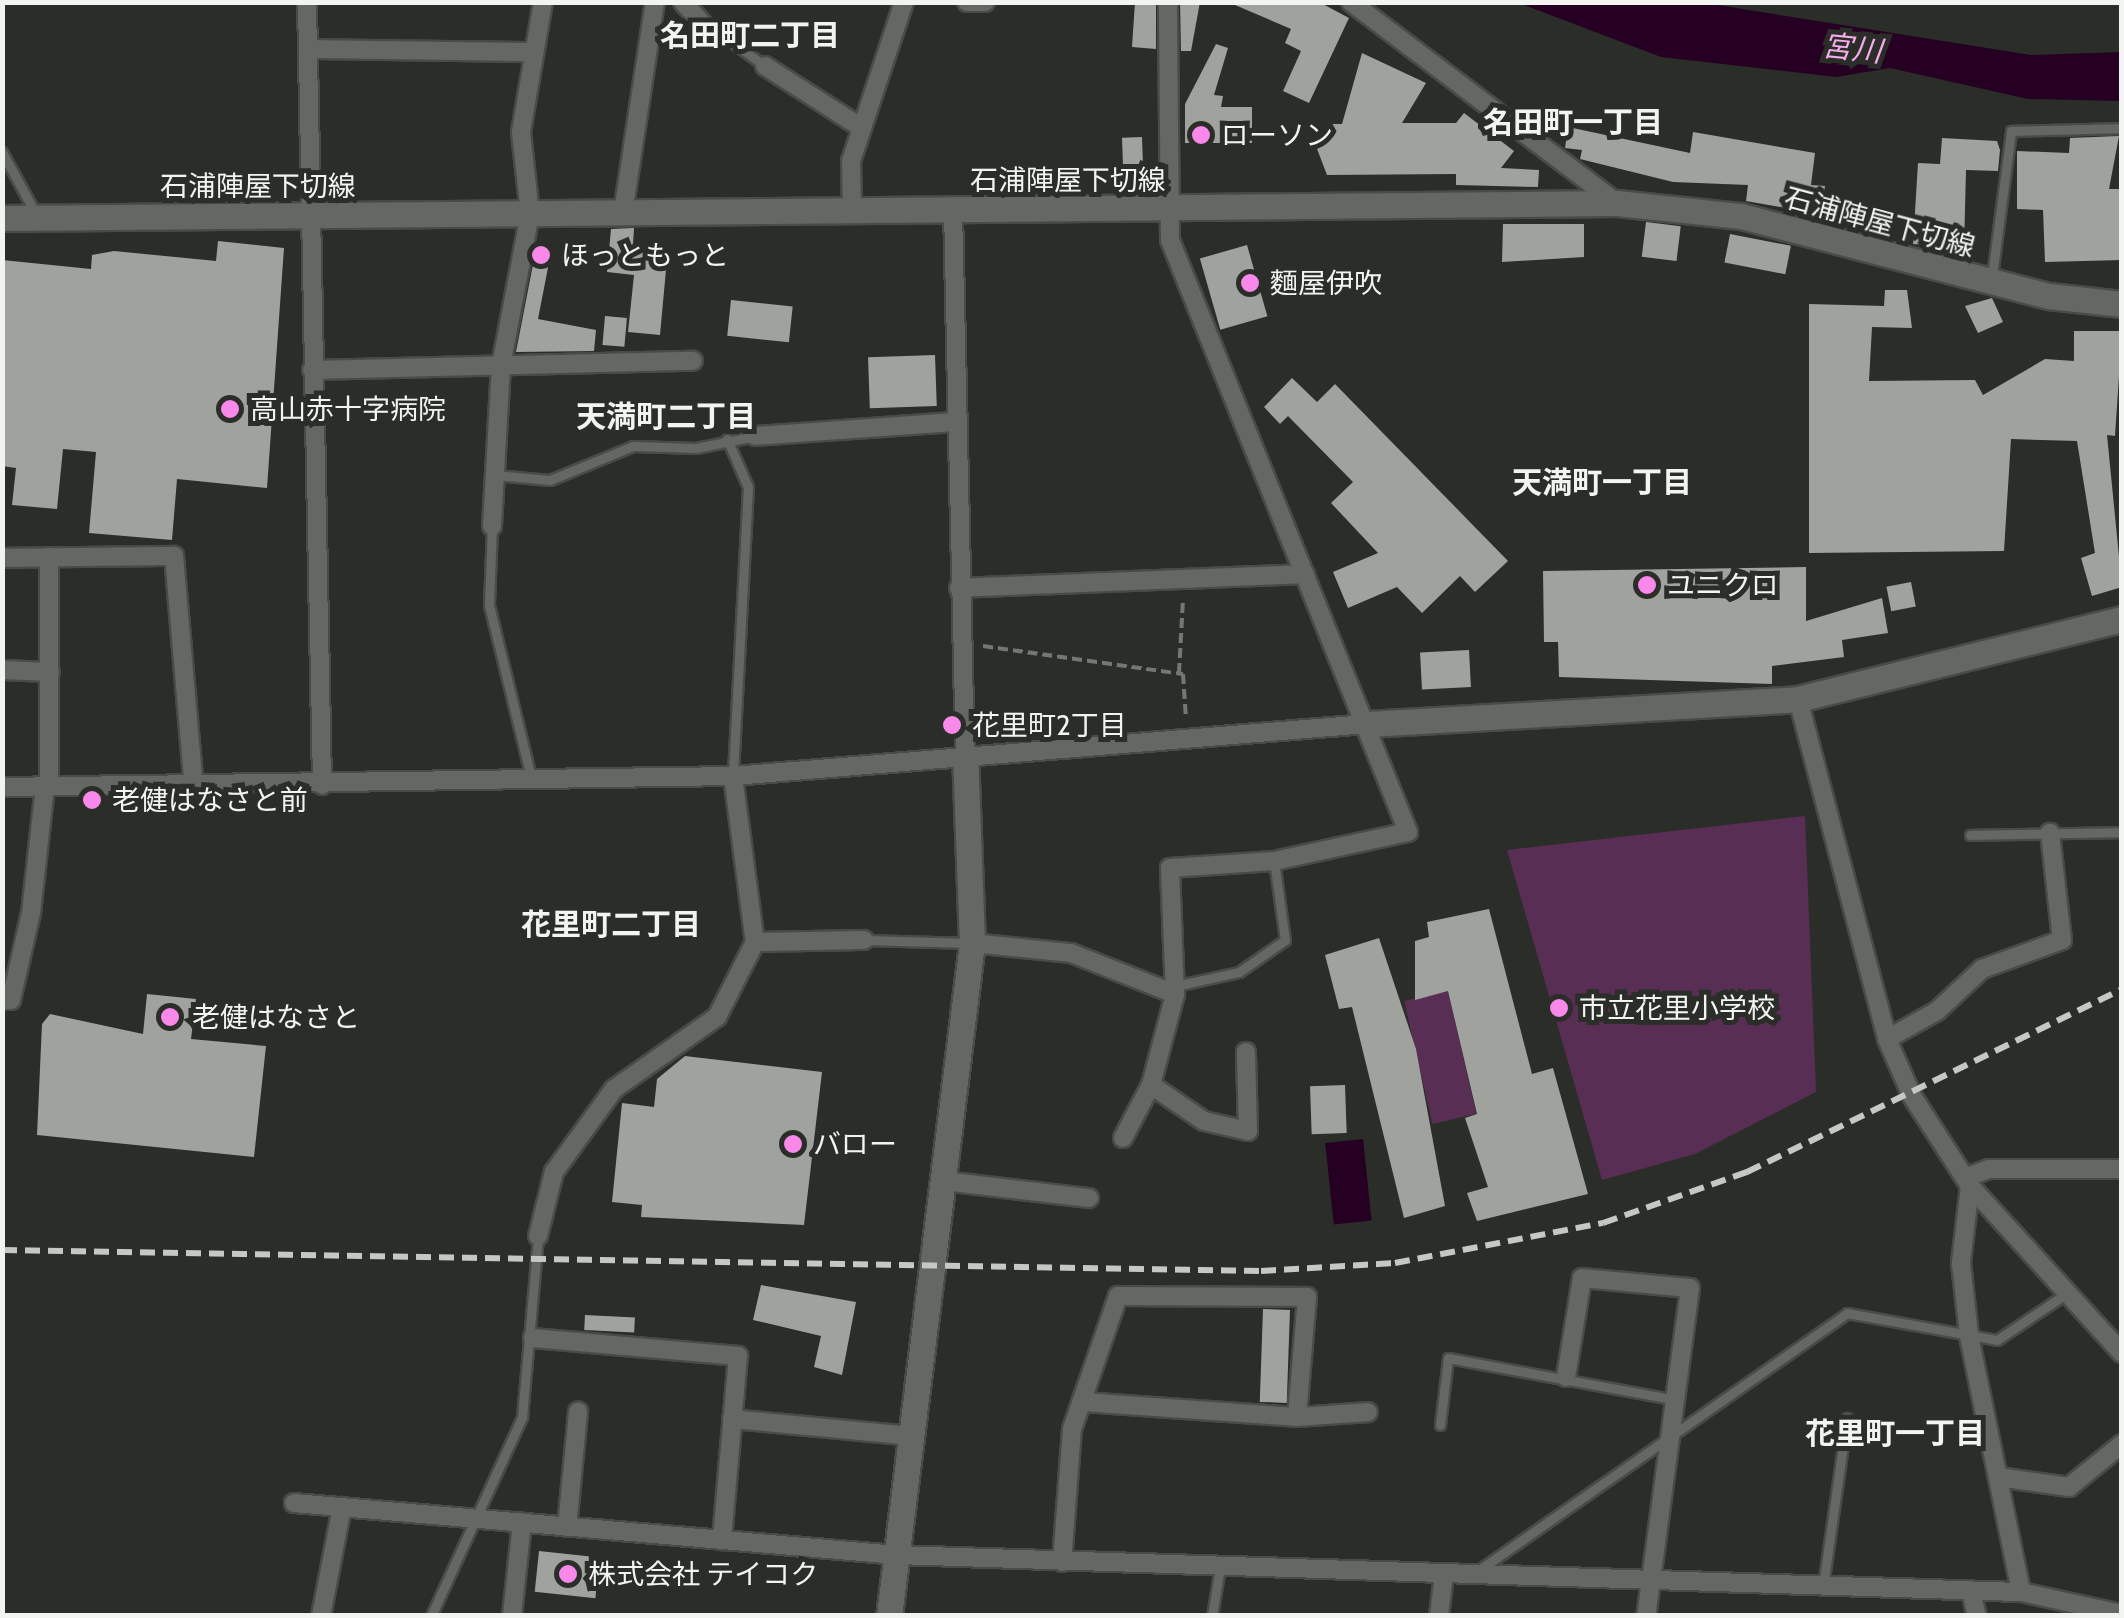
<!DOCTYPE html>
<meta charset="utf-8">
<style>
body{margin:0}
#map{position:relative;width:2124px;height:1618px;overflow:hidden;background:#2a2d28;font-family:Cabin,"Noto Sans JP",sans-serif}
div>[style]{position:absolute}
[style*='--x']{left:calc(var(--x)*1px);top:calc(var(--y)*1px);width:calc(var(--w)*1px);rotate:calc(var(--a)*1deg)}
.green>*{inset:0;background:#592e54;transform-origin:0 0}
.water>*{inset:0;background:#260023;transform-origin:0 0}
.building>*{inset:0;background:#a0a39d;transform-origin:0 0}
.path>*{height:4px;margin-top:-2px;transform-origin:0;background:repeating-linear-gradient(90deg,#757773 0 10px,transparent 0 15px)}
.roads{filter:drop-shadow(2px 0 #494b46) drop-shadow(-2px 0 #494b46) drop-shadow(0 2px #494b46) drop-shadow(0 -2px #494b46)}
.lane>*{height:9px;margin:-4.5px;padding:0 4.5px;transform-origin:4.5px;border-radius:4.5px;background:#656862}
.street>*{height:18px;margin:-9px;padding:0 9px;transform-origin:9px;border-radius:9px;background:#656862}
.secondary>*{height:25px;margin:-12.5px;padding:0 12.5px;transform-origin:12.5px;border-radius:12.5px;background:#656862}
.rail>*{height:6px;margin-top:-3px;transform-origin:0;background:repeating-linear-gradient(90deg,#c6c8c5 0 15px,transparent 0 23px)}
.dots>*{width:28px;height:28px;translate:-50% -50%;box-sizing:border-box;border:5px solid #2a2d28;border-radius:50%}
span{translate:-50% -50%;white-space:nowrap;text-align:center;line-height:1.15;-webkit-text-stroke:10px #2a2d28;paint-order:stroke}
.poi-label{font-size:28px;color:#f2f4f1}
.left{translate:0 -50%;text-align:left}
.street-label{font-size:28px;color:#f2f4f1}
.neighbourhood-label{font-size:30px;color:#f2f4f1;font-weight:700}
.water-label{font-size:30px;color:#f4acea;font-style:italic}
.frame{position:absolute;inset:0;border:5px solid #f2f4f1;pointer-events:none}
</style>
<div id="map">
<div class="green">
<i style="clip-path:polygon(1805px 816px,1816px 1092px,1695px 1154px,1602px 1180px,1507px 850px)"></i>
<i style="left:1448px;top:991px;width:126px;height:45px;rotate:77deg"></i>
</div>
<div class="water">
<i style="clip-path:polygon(1519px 3px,1705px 3px,2031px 55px,2121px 52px,2121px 101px,2028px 99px,1890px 68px,1836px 77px,1661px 57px)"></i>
<i style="left:1363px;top:1139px;width:82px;height:38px;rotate:84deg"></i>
</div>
<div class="building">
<i style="clip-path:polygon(1135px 2px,1156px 2px,1156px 49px,1132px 47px)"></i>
<i style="clip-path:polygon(1180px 2px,1200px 2px,1191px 51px,1181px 51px)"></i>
<i style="clip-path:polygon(1228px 2px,1319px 2px,1349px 18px,1309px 103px,1283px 91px,1301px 51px,1285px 43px,1291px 29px)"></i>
<i style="clip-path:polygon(1216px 44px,1228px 48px,1214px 95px,1223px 96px,1221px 107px,1252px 107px,1252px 143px,1185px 143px,1185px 104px)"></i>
<i style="clip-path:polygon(1362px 53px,1426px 83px,1402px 123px,1456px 123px,1464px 113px,1514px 151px,1501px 168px,1539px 170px,1538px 187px,1456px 185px,1456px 174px,1327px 175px,1314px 141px,1326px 141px,1326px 124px,1342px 124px)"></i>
<i style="clip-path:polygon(1568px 127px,1690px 153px,1693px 132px,1815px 153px,1811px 185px,1825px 186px,1821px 214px,1746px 201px,1748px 185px,1673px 182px,1580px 159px,1582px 150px,1565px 148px)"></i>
<i style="clip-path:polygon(2119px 136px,2109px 189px,2122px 189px,2122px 260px,2045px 262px,2043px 210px,2017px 209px,2017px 151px,2069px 153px,2070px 138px)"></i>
<i style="left:1142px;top:137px;width:33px;height:20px;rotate:88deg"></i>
<i style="clip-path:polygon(1942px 138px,1997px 141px,2000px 150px,1998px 171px,1966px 170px,1964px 248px,1913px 244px,1918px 163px,1940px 164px)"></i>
<i style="left:1646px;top:222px;width:35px;height:35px;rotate:7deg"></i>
<i style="clip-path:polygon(1503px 224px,1584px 224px,1584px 257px,1502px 262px)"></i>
<i style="clip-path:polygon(634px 228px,633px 244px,668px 248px,660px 335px,628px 332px,634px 275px,607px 272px,611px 229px)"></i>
<i style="left:1730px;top:234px;width:62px;height:29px;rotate:11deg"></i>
<i style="clip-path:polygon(218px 241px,284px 248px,267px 488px,177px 479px,172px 540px,89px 533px,96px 452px,63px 449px,57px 509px,12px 505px,16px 468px,2px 466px,2px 260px,91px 269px,92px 255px,114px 251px,216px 261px)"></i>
<i style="clip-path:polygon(537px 244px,552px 247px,538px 319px,596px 330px,594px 351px,516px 352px)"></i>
<i style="left:1247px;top:245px;width:74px;height:49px;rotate:74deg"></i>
<i style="clip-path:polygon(1885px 290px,1907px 290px,1912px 328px,1872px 327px,1869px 381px,1975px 380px,1983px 395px,2045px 359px,2074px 361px,2074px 331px,2122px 331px,2115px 436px,2107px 435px,2122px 587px,2092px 596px,2081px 558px,2095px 553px,2077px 441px,2011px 439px,2004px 551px,1809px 553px,1809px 304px,1884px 306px)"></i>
<i style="clip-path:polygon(1992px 298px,2003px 322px,1978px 333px,1965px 306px)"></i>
<i style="left:731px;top:300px;width:62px;height:36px;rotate:6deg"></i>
<i style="left:605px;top:316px;width:22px;height:29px;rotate:5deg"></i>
<i style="left:935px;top:355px;width:51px;height:67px;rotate:88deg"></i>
<i style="clip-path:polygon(1292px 378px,1317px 402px,1335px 384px,1508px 561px,1475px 592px,1460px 576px,1422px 613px,1397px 587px,1348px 608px,1333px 572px,1378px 553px,1331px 503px,1353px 482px,1288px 416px,1280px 424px,1264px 407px)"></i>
<i style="clip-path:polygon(1806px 567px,1806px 621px,1882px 598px,1888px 633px,1842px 640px,1844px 657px,1772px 666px,1772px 684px,1559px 677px,1558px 642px,1544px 642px,1543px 571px)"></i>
<i style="left:1911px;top:582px;width:25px;height:25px;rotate:79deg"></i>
<i style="left:1469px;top:650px;width:37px;height:49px;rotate:87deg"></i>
<i style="clip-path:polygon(1489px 909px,1532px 1074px,1553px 1068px,1588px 1194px,1477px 1221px,1467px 1193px,1488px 1187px,1465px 1118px,1477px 1114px,1448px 991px,1415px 1000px,1415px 941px,1429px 937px,1427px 922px)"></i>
<i style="clip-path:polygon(1379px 938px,1416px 1049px,1445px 1206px,1404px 1218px,1352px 1007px,1339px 1009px,1325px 955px)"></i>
<i style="clip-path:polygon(147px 994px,196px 999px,191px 1039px,266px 1046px,254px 1157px,37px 1135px,42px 1024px,50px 1014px,143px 1034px)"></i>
<i style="clip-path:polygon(685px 1056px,822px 1072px,804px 1225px,641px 1217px,642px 1205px,612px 1202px,622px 1103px,654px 1107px,657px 1079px)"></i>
<i style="left:1345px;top:1085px;width:48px;height:35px;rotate:88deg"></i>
<i style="clip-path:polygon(761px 1285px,856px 1302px,842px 1375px,814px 1367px,821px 1336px,753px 1320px)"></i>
<i style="left:1263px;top:1309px;width:27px;height:93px;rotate:2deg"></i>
<i style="left:585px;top:1315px;width:50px;height:15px;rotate:3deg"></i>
<i style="left:539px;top:1551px;width:61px;height:41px;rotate:6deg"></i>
</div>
<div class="path">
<i style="--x:983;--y:646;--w:202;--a:8"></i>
<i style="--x:1183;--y:674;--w:45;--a:86.2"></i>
<i style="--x:1179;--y:673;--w:75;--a:-86.9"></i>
</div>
<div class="roads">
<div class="lane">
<i style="--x:706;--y:23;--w:73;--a:36.1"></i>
<i style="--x:2;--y:152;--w:71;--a:61.3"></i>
<i style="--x:1992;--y:276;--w:146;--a:-82.5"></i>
<i style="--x:2011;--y:131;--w:111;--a:-1.5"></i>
<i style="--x:727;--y:439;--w:52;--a:66.4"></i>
<i style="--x:748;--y:487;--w:289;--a:93"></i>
<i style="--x:495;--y:475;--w:55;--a:5.2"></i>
<i style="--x:550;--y:480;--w:90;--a:-22.3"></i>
<i style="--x:633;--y:446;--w:63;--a:1.8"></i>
<i style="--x:696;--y:448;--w:60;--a:-11.5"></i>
<i style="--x:492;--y:526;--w:79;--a:92.2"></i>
<i style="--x:489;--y:605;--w:181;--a:76.3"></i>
<i style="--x:1970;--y:835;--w:152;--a:-1.1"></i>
<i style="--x:865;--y:940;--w:105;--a:1.6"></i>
<i style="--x:1175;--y:986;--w:66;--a:-12.3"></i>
<i style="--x:1239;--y:972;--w:56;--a:-34.8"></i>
<i style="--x:1285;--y:940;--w:80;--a:-97.9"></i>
<i style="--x:1440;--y:1425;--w:67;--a:-83.2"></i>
<i style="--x:1448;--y:1358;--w:228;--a:10.4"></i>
<i style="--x:1479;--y:1570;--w:449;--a:-34.9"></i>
<i style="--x:1847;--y:1313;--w:152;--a:10.2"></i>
<i style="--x:1997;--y:1340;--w:84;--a:-33.9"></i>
<i style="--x:1823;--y:1586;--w:170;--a:-81.9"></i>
<i style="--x:431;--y:1616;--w:219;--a:-65.4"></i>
<i style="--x:522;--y:1417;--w:182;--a:-84.9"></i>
<i style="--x:1212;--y:1616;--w:50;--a:-80.7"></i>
</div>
<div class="street">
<i style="--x:307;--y:2;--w:783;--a:88.9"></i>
<i style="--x:683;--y:2;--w:31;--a:48"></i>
<i style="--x:967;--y:2;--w:18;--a:0"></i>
<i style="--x:1351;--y:2;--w:333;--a:37.1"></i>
<i style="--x:308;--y:49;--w:225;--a:0.8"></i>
<i style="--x:765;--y:66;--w:115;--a:32.6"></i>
<i style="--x:953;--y:209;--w:547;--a:88.74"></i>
<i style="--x:852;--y:211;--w:50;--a:-91.1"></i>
<i style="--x:851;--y:161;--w:168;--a:-71.6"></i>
<i style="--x:623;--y:213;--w:213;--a:-81.4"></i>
<i style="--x:312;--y:370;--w:381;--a:-1.4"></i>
<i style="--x:755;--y:436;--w:202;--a:-4"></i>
<i style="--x:492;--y:526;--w:160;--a:-86.8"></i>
<i style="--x:501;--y:366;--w:155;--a:-79.2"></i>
<i style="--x:530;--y:214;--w:82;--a:-96.3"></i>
<i style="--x:521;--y:132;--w:132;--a:-80.4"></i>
<i style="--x:2;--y:558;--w:172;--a:-0.7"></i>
<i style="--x:174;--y:556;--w:232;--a:85.1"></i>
<i style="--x:959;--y:588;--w:346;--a:-2.3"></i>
<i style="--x:2;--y:670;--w:48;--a:2.4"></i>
<i style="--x:1798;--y:699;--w:351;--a:75.3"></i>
<i style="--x:1887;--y:1039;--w:62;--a:66.3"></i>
<i style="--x:1912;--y:1096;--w:107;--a:57.2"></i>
<i style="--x:1970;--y:1186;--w:226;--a:47.7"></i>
<i style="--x:733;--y:776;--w:167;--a:82.5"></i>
<i style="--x:2;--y:787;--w:731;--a:-0.86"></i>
<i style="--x:733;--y:776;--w:636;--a:-4.69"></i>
<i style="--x:49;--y:787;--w:230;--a:-90"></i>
<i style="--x:972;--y:943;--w:100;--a:5.8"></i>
<i style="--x:1071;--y:953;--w:112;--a:21.5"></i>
<i style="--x:1175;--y:994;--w:126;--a:-92.3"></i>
<i style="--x:1170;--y:868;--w:104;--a:-3.9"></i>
<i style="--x:1274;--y:861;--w:137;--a:-12.2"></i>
<i style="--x:1408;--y:832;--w:638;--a:-111.9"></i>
<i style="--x:1170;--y:240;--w:238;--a:-90.5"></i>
<i style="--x:2;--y:1000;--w:9;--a:0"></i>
<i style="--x:11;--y:1000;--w:89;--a:-77.1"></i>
<i style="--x:31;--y:913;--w:127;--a:-83.7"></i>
<i style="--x:1887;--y:1039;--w:57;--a:-29.2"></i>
<i style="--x:1937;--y:1011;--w:62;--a:-43"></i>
<i style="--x:1982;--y:969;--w:85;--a:-19.9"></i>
<i style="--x:2062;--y:940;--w:108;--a:-96.4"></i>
<i style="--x:1151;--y:1085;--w:64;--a:34.2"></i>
<i style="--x:1204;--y:1121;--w:45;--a:12.8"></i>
<i style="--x:1248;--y:1131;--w:79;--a:-91.5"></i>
<i style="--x:1123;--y:1138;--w:60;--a:-62.2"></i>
<i style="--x:1151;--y:1085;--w:94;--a:-75.2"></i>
<i style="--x:1965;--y:1178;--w:25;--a:-21"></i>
<i style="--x:1988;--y:1169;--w:134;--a:0"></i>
<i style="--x:944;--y:1181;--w:146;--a:6.7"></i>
<i style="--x:1970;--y:1186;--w:78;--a:96.7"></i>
<i style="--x:1961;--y:1263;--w:73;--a:83.7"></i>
<i style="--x:1969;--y:1336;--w:261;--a:78.5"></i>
<i style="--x:538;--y:1236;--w:66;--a:-76"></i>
<i style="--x:554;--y:1172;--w:102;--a:-54.1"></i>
<i style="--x:614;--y:1089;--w:126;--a:-35"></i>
<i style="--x:717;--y:1017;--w:84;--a:-63.1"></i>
<i style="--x:755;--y:942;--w:109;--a:-1.1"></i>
<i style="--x:533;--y:1338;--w:206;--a:5"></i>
<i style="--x:738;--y:1356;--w:185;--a:95"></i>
<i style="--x:1566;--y:1377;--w:100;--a:-80.8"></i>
<i style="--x:1582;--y:1278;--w:108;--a:5.3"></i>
<i style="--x:1690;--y:1288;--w:331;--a:97.6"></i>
<i style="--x:1297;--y:1417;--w:71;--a:-4"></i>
<i style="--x:732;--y:1419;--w:181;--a:5.4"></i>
<i style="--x:1998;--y:1477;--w:72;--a:8"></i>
<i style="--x:2069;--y:1487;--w:68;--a:-39.1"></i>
<i style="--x:294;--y:1503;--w:605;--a:4.93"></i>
<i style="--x:897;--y:1555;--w:1125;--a:1.89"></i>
<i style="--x:2021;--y:1592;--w:103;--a:12.3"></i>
<i style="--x:567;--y:1527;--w:116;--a:-84.5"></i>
<i style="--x:1062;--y:1562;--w:133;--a:-85.7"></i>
<i style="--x:1072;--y:1429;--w:141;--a:-70.9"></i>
<i style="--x:1118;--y:1296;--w:189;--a:0.3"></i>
<i style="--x:1307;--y:1297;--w:120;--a:94.8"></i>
<i style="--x:1297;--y:1417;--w:216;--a:-176"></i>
<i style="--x:1971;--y:1591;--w:26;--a:77"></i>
<i style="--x:321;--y:1616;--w:111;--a:-79.1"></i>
<i style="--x:512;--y:1616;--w:94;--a:-83.9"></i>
<i style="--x:1439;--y:1616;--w:42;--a:-83.2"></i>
</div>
<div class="secondary">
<i style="--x:2;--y:218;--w:1615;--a:-0.53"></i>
<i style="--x:1617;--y:203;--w:125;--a:6"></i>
<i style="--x:1741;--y:216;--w:318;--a:14.6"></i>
<i style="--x:2049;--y:296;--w:73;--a:6.3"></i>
<i style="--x:1367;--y:724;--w:432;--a:-3.3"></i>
<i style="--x:1798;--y:699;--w:334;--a:-13.9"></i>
<i style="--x:889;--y:1616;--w:678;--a:-82.97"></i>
<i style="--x:972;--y:943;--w:187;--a:-92.1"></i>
</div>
</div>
<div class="rail">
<i style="--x:2;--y:1250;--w:1259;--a:0.96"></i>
<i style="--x:1261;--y:1271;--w:134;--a:-3.4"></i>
<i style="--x:1395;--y:1263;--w:212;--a:-10.9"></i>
<i style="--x:1603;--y:1223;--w:153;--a:-19.5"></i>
<i style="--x:1747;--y:1172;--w:417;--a:-26"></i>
</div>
<div class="dots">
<i style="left:1201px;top:135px;background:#f888ea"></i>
<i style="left:541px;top:255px;background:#f888ea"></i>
<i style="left:1250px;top:283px;background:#f888ea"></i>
<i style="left:230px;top:409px;background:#f888ea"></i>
<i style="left:1647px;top:585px;background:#f888ea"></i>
<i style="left:952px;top:725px;background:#f888ea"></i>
<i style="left:92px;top:800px;background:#f888ea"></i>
<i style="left:1559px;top:1008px;background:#f888ea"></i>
<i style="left:170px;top:1017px;background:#f888ea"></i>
<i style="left:793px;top:1144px;background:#f888ea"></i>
<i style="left:568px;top:1574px;background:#f888ea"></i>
</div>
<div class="poi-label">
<span class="left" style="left:1221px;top:135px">ローソン</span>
<span class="left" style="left:561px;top:255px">ほっともっと</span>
<span class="left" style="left:1270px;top:283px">麵屋伊吹</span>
<span class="left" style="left:250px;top:409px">高山赤十字病院</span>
<span class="left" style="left:1667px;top:585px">ユニクロ</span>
<span class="left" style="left:972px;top:725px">花里町2丁目</span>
<span class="left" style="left:112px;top:800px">老健はなさと前</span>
<span class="left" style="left:1579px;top:1008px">市立花里小学校</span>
<span class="left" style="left:192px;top:1017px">老健はなさと</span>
<span class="left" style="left:813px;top:1144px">バロー</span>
<span class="left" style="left:588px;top:1574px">株式会社 テイコク</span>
</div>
<div class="street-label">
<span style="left:1068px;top:180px">石浦陣屋下切線</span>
<span style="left:258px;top:186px">石浦陣屋下切線</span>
<span style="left:1880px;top:222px;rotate:15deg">石浦陣屋下切線</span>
</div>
<div class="neighbourhood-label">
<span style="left:750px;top:36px">名田町二丁目</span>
<span style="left:1573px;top:123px">名田町一丁目</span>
<span style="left:666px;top:417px">天満町二丁目</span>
<span style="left:1602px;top:483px">天満町一丁目</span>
<span style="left:611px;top:925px">花里町二丁目</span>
<span style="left:1895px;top:1434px">花里町一丁目</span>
</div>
<div class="water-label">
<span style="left:1852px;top:49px;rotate:6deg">宮川</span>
</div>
<div class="frame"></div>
</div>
